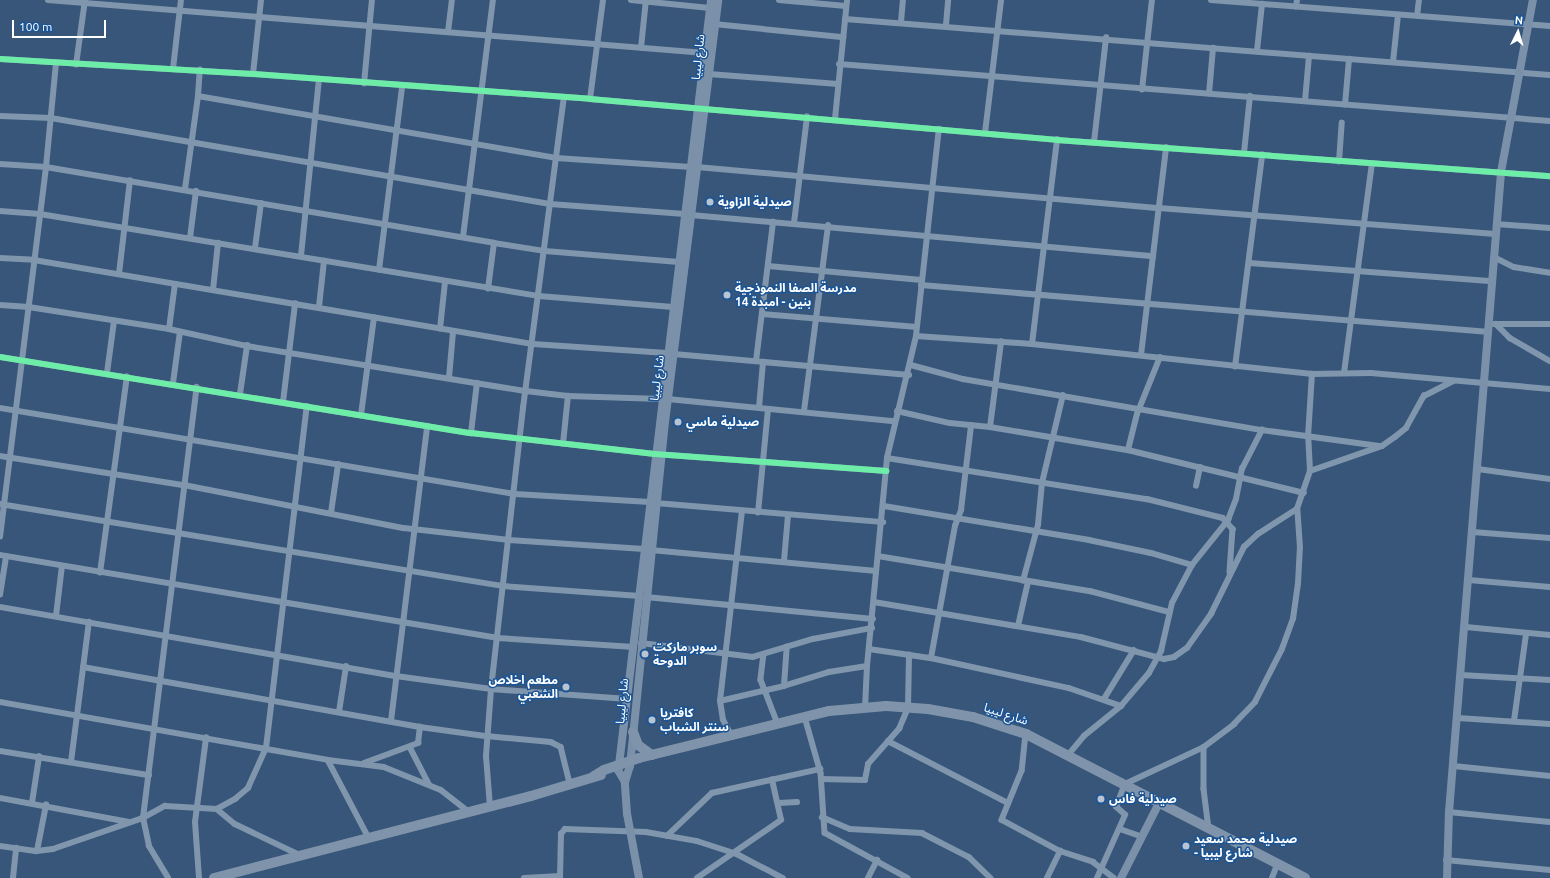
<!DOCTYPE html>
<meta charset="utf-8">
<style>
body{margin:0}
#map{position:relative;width:1550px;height:878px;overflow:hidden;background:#37567a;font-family:Ubuntu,"Noto Sans Arabic",sans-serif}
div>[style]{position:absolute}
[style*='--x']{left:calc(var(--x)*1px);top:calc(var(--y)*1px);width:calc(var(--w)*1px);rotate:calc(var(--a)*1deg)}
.street>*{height:5.5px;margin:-2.75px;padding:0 2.75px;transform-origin:2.75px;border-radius:2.75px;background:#8096ad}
.secondary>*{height:8px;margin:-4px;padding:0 4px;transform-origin:4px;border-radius:4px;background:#7b91a9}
.highway>*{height:10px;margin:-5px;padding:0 5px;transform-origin:5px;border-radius:5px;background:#7f94ab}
.cycleway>*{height:6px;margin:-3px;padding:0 3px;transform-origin:3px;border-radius:3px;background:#6deda7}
.dots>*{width:11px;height:11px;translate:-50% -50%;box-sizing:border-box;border:2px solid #1b5596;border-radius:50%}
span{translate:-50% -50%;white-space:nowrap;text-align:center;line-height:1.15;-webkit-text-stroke:3px #1b5596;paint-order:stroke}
.street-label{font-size:12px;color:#fff}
.poi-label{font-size:12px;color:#fff;font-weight:700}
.left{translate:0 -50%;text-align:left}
.right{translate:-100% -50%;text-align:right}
.north{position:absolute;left:1498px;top:12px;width:40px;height:40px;-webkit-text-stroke:3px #1b5596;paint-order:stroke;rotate:5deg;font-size:11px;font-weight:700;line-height:16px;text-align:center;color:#fff}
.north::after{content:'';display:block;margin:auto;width:14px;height:18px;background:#fff;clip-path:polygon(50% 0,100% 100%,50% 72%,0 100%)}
.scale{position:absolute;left:12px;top:20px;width:94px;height:18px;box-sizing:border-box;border:2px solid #fff;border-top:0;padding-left:5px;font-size:12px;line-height:14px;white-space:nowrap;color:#fff;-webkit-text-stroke:3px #1b5596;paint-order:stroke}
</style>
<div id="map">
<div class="street">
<i style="--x:48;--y:0;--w:659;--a:4.61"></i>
<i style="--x:631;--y:0;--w:79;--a:5.8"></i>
<i style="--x:779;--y:0;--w:67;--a:5.1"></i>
<i style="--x:1211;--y:0;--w:340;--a:4.4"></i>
<i style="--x:1296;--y:7;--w:7;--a:-82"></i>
<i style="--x:1417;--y:16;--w:16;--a:-83"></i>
<i style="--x:845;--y:19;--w:707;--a:4.54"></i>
<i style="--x:901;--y:22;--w:22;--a:-85"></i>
<i style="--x:714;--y:24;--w:130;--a:5.8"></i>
<i style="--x:946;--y:25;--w:25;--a:-85"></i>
<i style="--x:448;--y:32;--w:32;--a:-83"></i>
<i style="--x:641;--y:48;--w:48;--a:-84.1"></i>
<i style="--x:1257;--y:51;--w:47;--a:-83.9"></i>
<i style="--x:0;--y:59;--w:253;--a:3.4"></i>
<i style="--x:253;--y:74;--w:338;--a:4.2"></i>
<i style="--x:590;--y:99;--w:469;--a:5"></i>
<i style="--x:1057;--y:140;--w:494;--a:4.2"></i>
<i style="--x:1393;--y:62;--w:47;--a:-83.9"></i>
<i style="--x:839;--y:64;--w:713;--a:4.58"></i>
<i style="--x:76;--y:65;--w:66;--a:-82.1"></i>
<i style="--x:173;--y:69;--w:69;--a:-83.4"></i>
<i style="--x:253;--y:74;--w:74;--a:-83.8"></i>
<i style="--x:709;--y:74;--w:129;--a:4.4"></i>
<i style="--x:364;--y:84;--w:84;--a:-84.6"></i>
<i style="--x:1142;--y:90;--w:91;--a:-83.7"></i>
<i style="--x:1209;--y:94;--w:46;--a:-85"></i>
<i style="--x:198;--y:96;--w:26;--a:-86"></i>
<i style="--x:590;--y:99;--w:100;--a:-82.5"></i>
<i style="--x:1305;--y:101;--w:45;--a:-84.9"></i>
<i style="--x:1345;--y:105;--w:46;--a:-85"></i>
<i style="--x:0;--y:116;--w:51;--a:2.2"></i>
<i style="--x:51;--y:118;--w:506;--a:9.78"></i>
<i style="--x:550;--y:204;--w:135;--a:4.2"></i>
<i style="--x:835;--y:119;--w:120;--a:-84.2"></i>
<i style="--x:985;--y:133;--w:134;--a:-83.1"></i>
<i style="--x:1094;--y:142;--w:105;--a:-83.4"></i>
<i style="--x:1244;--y:153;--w:57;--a:-84"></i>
<i style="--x:1339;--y:162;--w:39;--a:-86"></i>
<i style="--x:0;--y:164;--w:46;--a:3.7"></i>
<i style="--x:46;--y:167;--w:454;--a:9.6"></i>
<i style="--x:494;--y:243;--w:52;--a:8.9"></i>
<i style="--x:545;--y:251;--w:134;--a:4.7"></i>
<i style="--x:697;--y:167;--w:464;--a:5.1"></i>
<i style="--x:1159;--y:208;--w:337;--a:4.4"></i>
<i style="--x:185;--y:189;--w:94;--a:-82"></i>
<i style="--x:198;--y:96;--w:363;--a:9.8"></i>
<i style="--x:556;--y:158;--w:135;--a:3.8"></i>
<i style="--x:0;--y:211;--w:40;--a:4.3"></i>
<i style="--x:40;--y:214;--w:506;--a:9.33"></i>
<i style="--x:539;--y:296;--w:134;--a:4.7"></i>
<i style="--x:691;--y:215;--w:464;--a:5.1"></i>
<i style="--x:794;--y:223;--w:107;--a:-83"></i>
<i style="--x:1496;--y:224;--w:54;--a:4.2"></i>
<i style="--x:463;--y:237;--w:239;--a:-82.8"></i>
<i style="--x:190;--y:238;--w:47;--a:-82.7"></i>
<i style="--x:255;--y:248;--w:45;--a:-82.4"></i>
<i style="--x:301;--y:256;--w:177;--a:-84.2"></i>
<i style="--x:1494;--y:257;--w:22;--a:27"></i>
<i style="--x:1514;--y:267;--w:36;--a:9"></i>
<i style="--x:0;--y:258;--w:34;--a:3"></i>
<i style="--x:34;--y:260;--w:506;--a:9.56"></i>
<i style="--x:533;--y:344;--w:134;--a:3.8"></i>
<i style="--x:1250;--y:263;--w:243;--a:4.3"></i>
<i style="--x:768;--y:266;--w:154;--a:5.2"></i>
<i style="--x:379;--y:270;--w:184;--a:-82.8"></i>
<i style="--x:119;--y:274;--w:94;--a:-83.3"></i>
<i style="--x:921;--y:285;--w:570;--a:4.73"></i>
<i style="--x:488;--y:289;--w:46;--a:-82.6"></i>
<i style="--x:213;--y:290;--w:47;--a:-83.9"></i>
<i style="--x:0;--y:305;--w:29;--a:4"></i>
<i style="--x:29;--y:307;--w:142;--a:8.9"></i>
<i style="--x:169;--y:329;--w:80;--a:12.3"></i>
<i style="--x:247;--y:346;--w:283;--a:9.2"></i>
<i style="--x:526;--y:391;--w:42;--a:6.8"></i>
<i style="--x:568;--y:396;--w:93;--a:1.8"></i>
<i style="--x:319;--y:307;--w:46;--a:-83.8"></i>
<i style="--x:762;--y:314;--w:155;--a:4.8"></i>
<i style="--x:1494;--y:324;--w:56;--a:0"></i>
<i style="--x:1496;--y:324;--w:20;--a:45"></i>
<i style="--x:1510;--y:338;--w:46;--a:29.9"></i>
<i style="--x:169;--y:329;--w:45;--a:-82.4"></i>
<i style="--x:440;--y:329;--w:47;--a:-83.9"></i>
<i style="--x:916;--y:336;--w:116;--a:3.9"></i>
<i style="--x:1032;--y:344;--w:282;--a:6.1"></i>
<i style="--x:1032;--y:344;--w:206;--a:-83"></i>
<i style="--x:674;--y:354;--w:236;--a:5.1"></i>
<i style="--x:1141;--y:355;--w:209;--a:-83.1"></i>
<i style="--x:0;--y:357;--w:477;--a:9.2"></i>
<i style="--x:471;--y:433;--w:185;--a:6.5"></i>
<i style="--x:655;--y:454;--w:232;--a:4.2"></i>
<i style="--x:756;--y:361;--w:140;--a:-83"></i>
<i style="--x:911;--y:365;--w:54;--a:15.1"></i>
<i style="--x:963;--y:379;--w:303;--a:9.7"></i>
<i style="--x:1262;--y:430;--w:118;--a:7.8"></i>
<i style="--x:1235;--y:367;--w:214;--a:-82.7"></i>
<i style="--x:107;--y:373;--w:52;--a:-82.3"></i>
<i style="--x:1344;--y:373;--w:211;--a:-82.4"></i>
<i style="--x:449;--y:378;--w:46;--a:-85"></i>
<i style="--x:173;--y:383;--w:51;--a:-82.2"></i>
<i style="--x:240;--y:394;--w:49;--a:-81.7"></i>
<i style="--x:668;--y:399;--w:227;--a:5.6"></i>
<i style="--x:283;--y:402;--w:99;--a:-83"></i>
<i style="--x:0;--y:408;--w:522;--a:9.48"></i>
<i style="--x:515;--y:494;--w:135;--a:3.4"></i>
<i style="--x:759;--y:408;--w:46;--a:-85"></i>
<i style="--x:804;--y:411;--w:187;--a:-82.6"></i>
<i style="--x:897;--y:411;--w:54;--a:12.8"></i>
<i style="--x:950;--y:423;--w:40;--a:5.7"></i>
<i style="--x:990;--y:427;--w:140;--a:9.5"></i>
<i style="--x:1128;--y:450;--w:181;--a:13.7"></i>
<i style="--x:361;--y:415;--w:98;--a:-82.4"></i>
<i style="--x:990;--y:427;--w:86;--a:-82.6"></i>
<i style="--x:471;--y:433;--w:50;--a:-83.2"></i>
<i style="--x:563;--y:444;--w:48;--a:-84.1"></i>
<i style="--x:1128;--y:450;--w:37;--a:-76"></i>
<i style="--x:1137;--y:414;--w:61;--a:-68"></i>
<i style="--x:0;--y:456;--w:186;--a:9"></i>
<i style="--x:184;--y:485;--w:224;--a:11.1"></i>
<i style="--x:404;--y:528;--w:106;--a:6.5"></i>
<i style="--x:509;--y:540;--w:135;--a:3.8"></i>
<i style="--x:887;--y:458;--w:263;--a:9"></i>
<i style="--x:1147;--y:499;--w:78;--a:14"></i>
<i style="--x:1223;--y:518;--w:15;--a:48"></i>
<i style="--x:1233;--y:529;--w:43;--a:94"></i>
<i style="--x:1478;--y:469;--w:73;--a:7.9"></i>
<i style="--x:1310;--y:471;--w:34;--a:-93"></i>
<i style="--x:1308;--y:437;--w:63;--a:-86.4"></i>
<i style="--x:1312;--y:374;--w:59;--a:-1"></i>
<i style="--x:1371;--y:373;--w:180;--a:5.1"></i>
<i style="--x:1196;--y:486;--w:19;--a:-78"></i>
<i style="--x:656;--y:503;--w:228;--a:4.8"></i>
<i style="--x:0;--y:504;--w:510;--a:9.26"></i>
<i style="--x:503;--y:586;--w:137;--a:4.2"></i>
<i style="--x:884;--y:506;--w:208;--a:9.4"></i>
<i style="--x:1089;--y:540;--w:63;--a:11.8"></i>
<i style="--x:1151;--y:553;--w:43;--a:16.3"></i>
<i style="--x:331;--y:513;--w:49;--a:-81.7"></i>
<i style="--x:758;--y:513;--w:104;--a:-84.5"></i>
<i style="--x:1473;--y:532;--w:77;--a:4.5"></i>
<i style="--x:0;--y:537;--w:373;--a:-82.9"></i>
<i style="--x:46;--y:167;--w:103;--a:-84.5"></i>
<i style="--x:651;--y:550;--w:226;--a:5.3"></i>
<i style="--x:0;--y:555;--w:505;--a:9.46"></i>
<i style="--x:498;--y:638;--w:136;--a:3.8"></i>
<i style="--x:878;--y:556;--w:215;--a:9.4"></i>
<i style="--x:1090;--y:591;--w:82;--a:14.9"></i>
<i style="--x:784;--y:561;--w:46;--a:-85"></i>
<i style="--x:100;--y:573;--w:198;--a:-82.2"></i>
<i style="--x:1469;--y:580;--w:81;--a:4.9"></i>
<i style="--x:1023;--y:581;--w:58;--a:-75"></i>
<i style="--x:1038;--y:525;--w:42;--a:-84.6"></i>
<i style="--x:1042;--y:483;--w:90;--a:-76.6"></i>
<i style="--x:0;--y:595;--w:39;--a:-81"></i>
<i style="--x:646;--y:597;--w:228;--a:5.5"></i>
<i style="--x:874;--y:602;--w:210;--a:9.6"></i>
<i style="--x:1081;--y:637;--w:86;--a:14.8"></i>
<i style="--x:1164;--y:659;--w:10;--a:-11"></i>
<i style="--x:1174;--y:657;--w:16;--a:-35"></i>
<i style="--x:1187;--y:648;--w:42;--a:-54.8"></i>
<i style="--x:1211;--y:614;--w:75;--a:-63.8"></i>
<i style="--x:1244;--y:547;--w:19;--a:-43"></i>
<i style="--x:1258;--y:534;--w:46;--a:-32.7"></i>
<i style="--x:1297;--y:509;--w:40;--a:-71.1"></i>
<i style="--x:1310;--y:471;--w:76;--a:-19.1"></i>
<i style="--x:1382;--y:446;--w:16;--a:-35"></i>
<i style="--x:1395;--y:437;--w:14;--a:-39"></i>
<i style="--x:1406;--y:428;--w:37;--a:-61"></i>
<i style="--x:1424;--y:396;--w:33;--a:-27"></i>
<i style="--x:0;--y:607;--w:402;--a:9.9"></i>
<i style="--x:396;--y:676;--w:96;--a:7.8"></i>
<i style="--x:491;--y:689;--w:137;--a:4.2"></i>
<i style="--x:56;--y:616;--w:50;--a:-83.2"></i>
<i style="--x:1018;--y:626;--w:45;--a:-77.2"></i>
<i style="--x:1466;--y:627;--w:84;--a:5.4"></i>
<i style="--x:641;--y:643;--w:113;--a:7.1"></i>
<i style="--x:753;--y:657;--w:63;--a:-16.7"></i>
<i style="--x:813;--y:639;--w:60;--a:-10.6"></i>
<i style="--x:869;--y:649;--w:63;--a:8.3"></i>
<i style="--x:931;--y:658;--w:141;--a:12.3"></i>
<i style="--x:1069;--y:688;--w:55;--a:19.1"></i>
<i style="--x:764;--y:654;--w:26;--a:97"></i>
<i style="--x:761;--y:680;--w:47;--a:68.9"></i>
<i style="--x:931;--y:658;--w:134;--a:-79.7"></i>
<i style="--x:955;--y:526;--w:17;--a:-69"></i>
<i style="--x:961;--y:510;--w:85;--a:-83.2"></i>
<i style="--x:83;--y:667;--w:342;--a:10.1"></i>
<i style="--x:420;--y:727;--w:67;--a:7.8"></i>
<i style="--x:486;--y:736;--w:65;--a:5.3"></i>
<i style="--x:551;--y:742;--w:11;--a:27"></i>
<i style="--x:561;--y:747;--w:37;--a:76"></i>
<i style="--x:1461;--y:675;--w:89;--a:3.2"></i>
<i style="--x:784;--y:686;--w:39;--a:-86"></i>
<i style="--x:1104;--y:699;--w:57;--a:-58.5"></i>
<i style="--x:720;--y:701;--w:66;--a:-13.2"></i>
<i style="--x:784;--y:686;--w:47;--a:-17.3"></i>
<i style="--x:829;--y:672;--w:38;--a:-9"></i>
<i style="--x:0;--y:702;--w:333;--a:10"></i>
<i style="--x:328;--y:760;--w:56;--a:7.1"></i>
<i style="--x:384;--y:767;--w:61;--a:22"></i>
<i style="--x:441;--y:790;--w:36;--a:38"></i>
<i style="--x:865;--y:708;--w:42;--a:-87.3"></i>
<i style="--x:867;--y:666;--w:209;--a:-84.5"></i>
<i style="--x:887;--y:458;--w:125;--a:-76.6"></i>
<i style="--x:916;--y:336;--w:208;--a:-83.7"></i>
<i style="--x:339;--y:712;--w:46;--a:-81.2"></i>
<i style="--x:805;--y:717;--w:58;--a:74.1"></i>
<i style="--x:821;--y:773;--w:60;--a:86.2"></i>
<i style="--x:825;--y:833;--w:94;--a:28.5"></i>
<i style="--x:1458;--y:718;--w:92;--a:3.7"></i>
<i style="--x:391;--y:721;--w:297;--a:-83"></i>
<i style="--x:1514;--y:721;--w:88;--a:-82.1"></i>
<i style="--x:1026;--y:734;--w:37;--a:96"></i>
<i style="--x:1022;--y:771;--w:53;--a:112.2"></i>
<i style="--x:1002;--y:820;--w:66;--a:28.1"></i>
<i style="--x:1060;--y:851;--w:35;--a:18"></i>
<i style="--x:1093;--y:862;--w:26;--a:37"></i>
<i style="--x:732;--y:737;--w:19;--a:-118"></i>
<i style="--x:723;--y:720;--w:19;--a:-99"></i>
<i style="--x:720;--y:701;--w:190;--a:-83.4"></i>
<i style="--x:888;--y:741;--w:135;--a:27.3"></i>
<i style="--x:410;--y:747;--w:42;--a:62.8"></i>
<i style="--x:1204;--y:747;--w:42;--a:90"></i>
<i style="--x:1204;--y:789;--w:40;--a:82.9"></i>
<i style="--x:0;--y:751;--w:151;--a:9.2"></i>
<i style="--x:1069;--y:754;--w:23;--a:-50"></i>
<i style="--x:1084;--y:736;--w:48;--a:-39"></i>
<i style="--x:1121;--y:706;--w:43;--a:-49.7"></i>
<i style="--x:1149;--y:673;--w:25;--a:-61"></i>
<i style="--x:1161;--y:651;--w:49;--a:-77.1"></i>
<i style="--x:1172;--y:603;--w:43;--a:-62.2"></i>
<i style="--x:1192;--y:565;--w:58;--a:-51.3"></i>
<i style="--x:1228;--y:520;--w:22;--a:-69"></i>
<i style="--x:1236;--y:499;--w:31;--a:-79"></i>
<i style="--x:1242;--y:469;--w:44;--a:-62.9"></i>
<i style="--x:328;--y:760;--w:88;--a:62.3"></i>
<i style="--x:71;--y:762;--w:141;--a:-82.7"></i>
<i style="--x:364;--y:763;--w:58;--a:-20.3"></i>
<i style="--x:418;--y:743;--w:16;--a:-83"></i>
<i style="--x:1454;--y:766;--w:97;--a:5.9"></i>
<i style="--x:821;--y:779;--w:44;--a:1.3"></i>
<i style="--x:865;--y:780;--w:16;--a:-79"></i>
<i style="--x:868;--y:764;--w:47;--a:-48.5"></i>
<i style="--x:899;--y:729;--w:23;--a:-67"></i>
<i style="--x:908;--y:708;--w:53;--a:-88.9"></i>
<i style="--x:0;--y:798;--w:131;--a:10.5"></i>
<i style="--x:32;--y:803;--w:47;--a:-81.3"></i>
<i style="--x:779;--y:803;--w:18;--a:-3"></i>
<i style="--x:490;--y:807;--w:51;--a:-94.5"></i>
<i style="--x:486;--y:756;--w:67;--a:-85.7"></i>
<i style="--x:491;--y:689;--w:283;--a:-83.5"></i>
<i style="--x:523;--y:408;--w:313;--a:-82.5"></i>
<i style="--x:217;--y:809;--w:23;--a:40"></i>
<i style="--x:235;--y:824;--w:72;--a:25.5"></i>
<i style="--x:1449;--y:812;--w:101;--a:5.7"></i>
<i style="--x:822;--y:817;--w:30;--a:23"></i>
<i style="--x:850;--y:829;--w:72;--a:3.2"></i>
<i style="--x:922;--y:833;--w:53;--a:27.1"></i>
<i style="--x:969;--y:857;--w:30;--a:44"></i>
<i style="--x:1120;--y:829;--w:21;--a:19"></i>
<i style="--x:667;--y:836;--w:62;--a:-43.7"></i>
<i style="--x:712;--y:793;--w:111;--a:-12.5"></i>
<i style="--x:0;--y:846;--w:37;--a:8"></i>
<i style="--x:37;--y:851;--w:16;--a:-7"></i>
<i style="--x:53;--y:849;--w:95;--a:-19"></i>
<i style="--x:143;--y:818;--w:25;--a:-29"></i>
<i style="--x:165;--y:806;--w:52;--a:3.3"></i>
<i style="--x:217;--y:809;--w:21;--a:-29"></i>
<i style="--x:235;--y:799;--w:17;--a:-40"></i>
<i style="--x:248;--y:788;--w:44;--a:-65.8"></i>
<i style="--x:266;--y:748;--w:344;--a:-83.2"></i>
<i style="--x:37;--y:851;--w:47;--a:-78.9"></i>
<i style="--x:1446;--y:860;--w:104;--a:5.5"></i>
<i style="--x:13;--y:878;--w:30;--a:-84"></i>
<i style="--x:168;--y:878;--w:37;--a:-121"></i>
<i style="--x:149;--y:846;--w:29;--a:-102"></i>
<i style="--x:143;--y:818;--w:434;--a:-82.9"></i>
<i style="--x:199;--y:878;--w:56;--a:-94.1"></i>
<i style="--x:195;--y:822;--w:85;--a:-82.5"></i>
<i style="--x:524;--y:878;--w:36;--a:-3"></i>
<i style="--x:560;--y:878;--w:44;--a:-88.7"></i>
<i style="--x:561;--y:834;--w:6;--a:-51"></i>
<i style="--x:565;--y:829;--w:81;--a:2.1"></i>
<i style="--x:646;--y:832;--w:52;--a:10"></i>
<i style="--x:697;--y:841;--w:40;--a:18"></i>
<i style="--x:735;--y:853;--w:54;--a:27.5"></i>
<i style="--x:697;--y:878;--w:102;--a:-34.6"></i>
<i style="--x:781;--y:820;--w:41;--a:-102.7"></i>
<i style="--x:868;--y:878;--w:20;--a:-63"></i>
<i style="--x:1047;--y:878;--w:30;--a:-64"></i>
<i style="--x:1097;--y:878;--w:69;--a:-66"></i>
<i style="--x:1125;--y:815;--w:12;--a:-138"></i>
<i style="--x:1116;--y:807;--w:25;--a:-69"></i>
<i style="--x:1125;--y:784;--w:87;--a:-25.1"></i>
<i style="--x:1204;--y:747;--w:38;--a:-37"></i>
<i style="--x:1234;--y:724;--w:30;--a:-46"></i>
<i style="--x:1255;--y:702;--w:59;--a:-63"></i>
<i style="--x:1282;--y:649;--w:32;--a:-70"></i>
<i style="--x:1293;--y:619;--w:35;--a:-82"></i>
<i style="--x:1298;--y:584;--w:36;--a:-87"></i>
<i style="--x:1300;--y:548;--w:39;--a:-94"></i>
<i style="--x:1272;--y:878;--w:14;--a:-69"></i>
</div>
<div class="secondary">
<i style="--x:625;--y:782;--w:14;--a:-120"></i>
<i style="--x:618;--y:770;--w:5;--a:-79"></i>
<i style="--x:619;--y:765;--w:771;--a:-83.14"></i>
<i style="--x:639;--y:878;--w:65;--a:-100.6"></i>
<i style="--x:627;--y:814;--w:32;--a:-94"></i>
<i style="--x:625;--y:782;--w:17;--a:-73"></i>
<i style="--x:630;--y:766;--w:346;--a:-84.2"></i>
<i style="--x:665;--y:422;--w:425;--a:-82.8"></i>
<i style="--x:1121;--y:878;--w:84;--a:-63.1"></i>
<i style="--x:1447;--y:878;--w:66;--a:-88.3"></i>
<i style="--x:1449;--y:812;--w:642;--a:-85.35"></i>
<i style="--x:1501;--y:172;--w:175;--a:-79.5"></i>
</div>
<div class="highway">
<i style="--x:633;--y:732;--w:14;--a:69"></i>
<i style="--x:638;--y:745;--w:17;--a:36"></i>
<i style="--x:594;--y:776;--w:12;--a:-31"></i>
<i style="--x:604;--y:770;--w:37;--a:-19"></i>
<i style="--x:639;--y:758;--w:196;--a:-13.9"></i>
<i style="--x:829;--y:711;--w:57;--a:-5"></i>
<i style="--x:886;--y:706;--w:42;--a:4.1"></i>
<i style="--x:928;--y:709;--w:46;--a:10.1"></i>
<i style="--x:973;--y:717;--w:56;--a:17.8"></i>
<i style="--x:1026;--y:734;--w:314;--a:27.3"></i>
<i style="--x:214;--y:878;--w:327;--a:-14.5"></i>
<i style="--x:531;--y:796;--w:73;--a:-16.7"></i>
</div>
<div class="cycleway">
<i style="--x:0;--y:59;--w:253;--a:3.4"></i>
<i style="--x:253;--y:74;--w:338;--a:4.2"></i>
<i style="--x:590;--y:99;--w:469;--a:5"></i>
<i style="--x:1057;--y:140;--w:494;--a:4.2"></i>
<i style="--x:0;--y:357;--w:477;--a:9.2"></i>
<i style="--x:471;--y:433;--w:185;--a:6.5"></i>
<i style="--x:655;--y:454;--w:232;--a:4.2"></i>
</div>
<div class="dots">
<i style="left:710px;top:202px;background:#b9c4d0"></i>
<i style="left:727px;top:295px;background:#b9c4d0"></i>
<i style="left:678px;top:422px;background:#b9c4d0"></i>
<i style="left:645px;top:654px;background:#b9c4d0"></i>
<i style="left:566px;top:687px;background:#b9c4d0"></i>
<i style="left:652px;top:720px;background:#b9c4d0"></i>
<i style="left:1101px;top:799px;background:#b9c4d0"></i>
<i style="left:1186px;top:846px;background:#b9c4d0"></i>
</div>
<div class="street-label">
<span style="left:698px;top:57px;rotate:-84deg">شارع ليبيا</span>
<span style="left:657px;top:378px;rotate:-83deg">شارع ليبيا</span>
<span style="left:622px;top:701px;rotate:-85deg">شارع ليبيا</span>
<span style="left:1006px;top:714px;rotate:18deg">شارع ليبيا</span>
</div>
<div class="poi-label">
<span class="left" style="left:718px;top:202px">صيدلية الزاوية</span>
<span class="left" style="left:735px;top:295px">مدرسة الصفا النموذجية<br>بنين - امبدة 14</span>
<span class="left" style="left:686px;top:422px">صيدلية ماسي</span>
<span class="left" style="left:653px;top:654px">سوبر ماركت<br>الدوحة</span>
<span class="right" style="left:558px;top:687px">مطعم اخلاص<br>الشعبي</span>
<span class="left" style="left:660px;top:720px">كافتريا<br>سنتر الشباب</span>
<span class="left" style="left:1109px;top:799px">صيدلية فاس</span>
<span class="left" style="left:1194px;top:846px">صيدلية محمد سعيد<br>- شارع ليبيا</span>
</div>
<div class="north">N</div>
<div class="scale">100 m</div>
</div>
